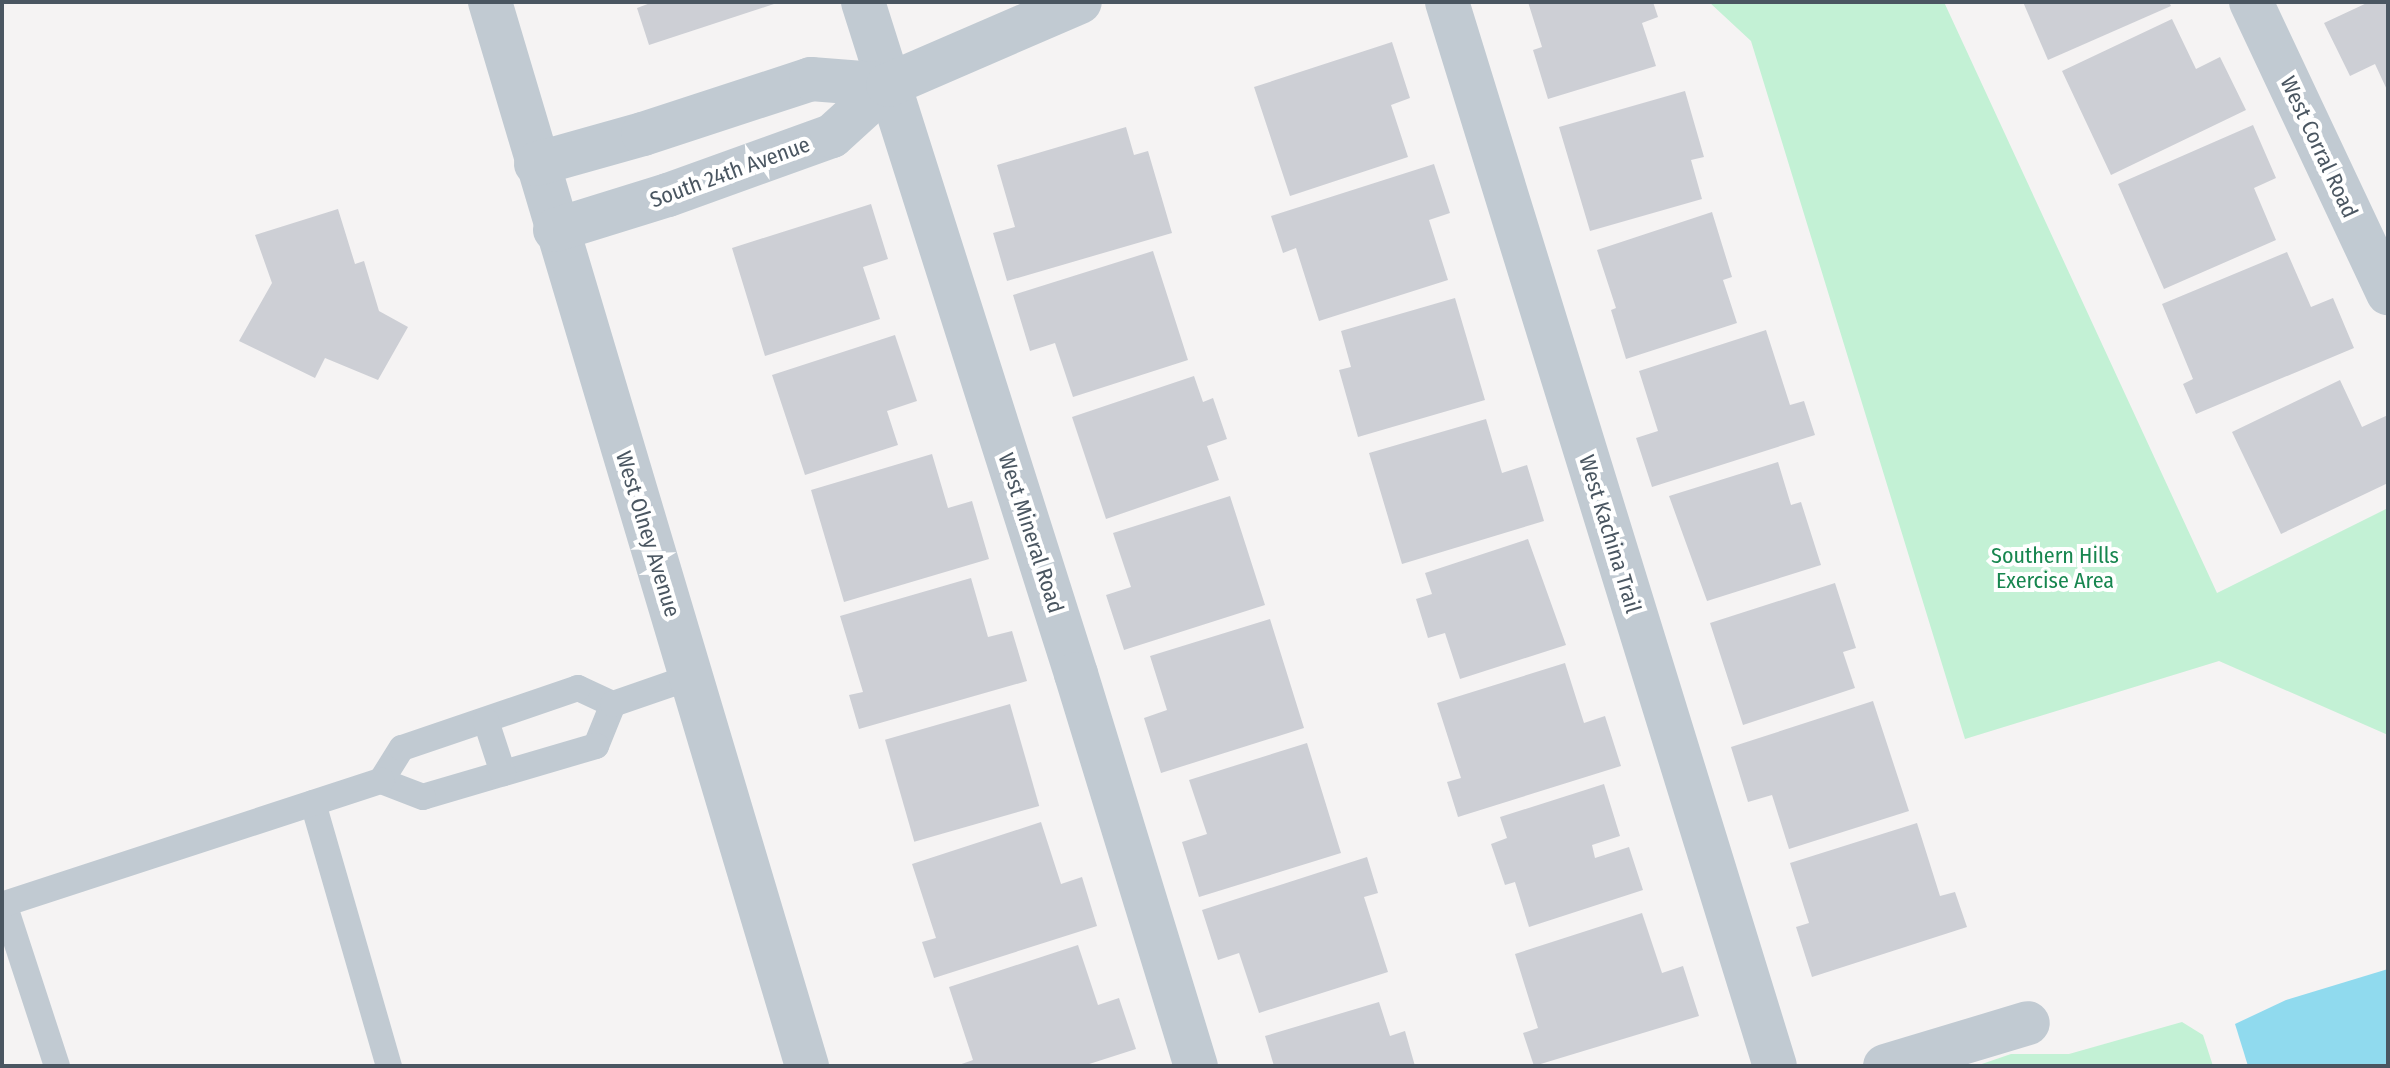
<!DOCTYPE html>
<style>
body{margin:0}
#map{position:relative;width:2390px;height:1068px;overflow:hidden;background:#f5f3f3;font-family:"Fira Sans Condensed",sans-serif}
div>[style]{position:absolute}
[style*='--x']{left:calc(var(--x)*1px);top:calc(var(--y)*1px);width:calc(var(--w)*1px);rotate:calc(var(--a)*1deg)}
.green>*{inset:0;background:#c3f1d5}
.water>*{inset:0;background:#90daee}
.building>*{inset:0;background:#cdcfd5;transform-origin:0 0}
.service>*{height:26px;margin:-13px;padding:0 13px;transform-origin:13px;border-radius:13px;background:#c1cad2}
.minor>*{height:44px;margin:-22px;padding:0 22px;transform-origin:22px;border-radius:22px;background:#c1cad2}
span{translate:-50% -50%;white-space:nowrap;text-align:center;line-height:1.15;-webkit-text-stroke:8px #fff;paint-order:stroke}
.street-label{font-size:22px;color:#4a5661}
.park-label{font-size:22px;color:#17864f}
.frame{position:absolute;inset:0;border:4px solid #4a5661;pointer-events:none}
</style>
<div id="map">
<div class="green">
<i style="clip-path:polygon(1709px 2px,1944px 2px,2217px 593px,2388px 508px,2388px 735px,2219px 661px,1965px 739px,1751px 41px)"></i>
<i style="clip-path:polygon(2182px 1022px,2203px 1035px,2213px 1066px,1976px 1066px,2011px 1054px,2069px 1054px)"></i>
</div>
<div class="water">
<i style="clip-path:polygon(2388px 969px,2388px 1066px,2248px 1066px,2235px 1024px,2286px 1000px)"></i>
</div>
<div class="building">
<i style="clip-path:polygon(653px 2px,777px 2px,777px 3px,649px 45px,637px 8px)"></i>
<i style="clip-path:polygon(1528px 2px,1653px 2px,1658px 17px,1642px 23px,1656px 66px,1548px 99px,1533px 50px,1542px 47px)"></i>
<i style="clip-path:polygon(2023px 2px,2169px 2px,2171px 6px,2048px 60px)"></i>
<i style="clip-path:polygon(2369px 2px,2388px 2px,2388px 92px,2375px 64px,2350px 76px,2324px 23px)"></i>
<i style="clip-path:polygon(2172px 19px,2196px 69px,2220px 57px,2246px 110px,2111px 175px,2062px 71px)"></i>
<i style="clip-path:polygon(1392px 42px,1410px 98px,1391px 105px,1408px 157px,1290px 196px,1254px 87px)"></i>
<i style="clip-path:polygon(1685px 91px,1704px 157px,1691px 160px,1702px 199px,1590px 231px,1559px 127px)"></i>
<i style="clip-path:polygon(2253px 125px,2276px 178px,2254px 188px,2276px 240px,2164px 289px,2118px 184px)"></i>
<i style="clip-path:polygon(1126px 127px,1134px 155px,1148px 151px,1172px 233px,1007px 281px,993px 233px,1015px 227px,997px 165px)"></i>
<i style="clip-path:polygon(1434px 164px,1450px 213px,1429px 220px,1448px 280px,1319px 321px,1296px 248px,1283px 253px,1271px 216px)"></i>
<i style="clip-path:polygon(871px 204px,888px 259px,863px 267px,880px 319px,765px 356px,732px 248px)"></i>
<i style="clip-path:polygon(338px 209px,355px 264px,364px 261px,379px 311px,408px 327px,378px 380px,325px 358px,315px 378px,239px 341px,272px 283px,255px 235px)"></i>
<i style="clip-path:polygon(1712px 212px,1732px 277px,1723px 280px,1737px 323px,1626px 359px,1611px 310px,1616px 308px,1597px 250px)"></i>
<i style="clip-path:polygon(1153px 251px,1188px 360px,1073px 397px,1055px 343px,1030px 351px,1013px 295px)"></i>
<i style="clip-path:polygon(2287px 252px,2311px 307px,2333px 298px,2354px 348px,2196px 414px,2183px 384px,2193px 379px,2162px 304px)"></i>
<i style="clip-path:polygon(1455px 298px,1485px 400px,1358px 437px,1339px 370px,1351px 367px,1341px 331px)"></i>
<i style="clip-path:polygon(1766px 330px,1790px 405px,1804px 401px,1815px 435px,1652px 487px,1636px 438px,1658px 431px,1639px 371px)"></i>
<i style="clip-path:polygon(895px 335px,917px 401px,887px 411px,898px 445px,805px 475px,772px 375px)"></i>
<i style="clip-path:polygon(1194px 376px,1203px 402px,1213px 398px,1227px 439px,1207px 446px,1219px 480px,1106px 519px,1072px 417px)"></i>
<i style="clip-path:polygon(2340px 380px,2362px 427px,2388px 415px,2388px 483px,2281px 534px,2232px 432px)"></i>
<i style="clip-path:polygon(1486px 419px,1502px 473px,1527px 465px,1544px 521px,1402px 564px,1369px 453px)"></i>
<i style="clip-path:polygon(932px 454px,948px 508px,972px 501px,989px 559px,844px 602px,811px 490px)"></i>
<i style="clip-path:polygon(1778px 462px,1791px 505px,1801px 502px,1821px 565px,1707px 601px,1669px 496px)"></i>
<i style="clip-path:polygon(1230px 496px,1265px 605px,1124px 650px,1106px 595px,1131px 587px,1113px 533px)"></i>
<i style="clip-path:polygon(1528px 539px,1566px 645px,1460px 679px,1445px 633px,1428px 638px,1416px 599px,1432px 594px,1425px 573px)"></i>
<i style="clip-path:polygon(971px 578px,988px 637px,1012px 631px,1027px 681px,859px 729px,849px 695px,863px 692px,840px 616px)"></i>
<i style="clip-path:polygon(1835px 583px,1856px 648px,1843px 652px,1855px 688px,1743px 725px,1710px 623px)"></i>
<i style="clip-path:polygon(1270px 619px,1304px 728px,1161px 773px,1144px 718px,1167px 710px,1150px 656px)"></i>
<i style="clip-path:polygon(1565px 663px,1584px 723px,1605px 716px,1621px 766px,1458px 817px,1447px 782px,1461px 778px,1437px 703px)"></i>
<i style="clip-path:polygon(1873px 701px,1909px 811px,1789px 849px,1772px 795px,1748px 802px,1731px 747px)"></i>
<i style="left:1010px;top:704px;width:106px;height:130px;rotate:74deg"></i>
<i style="clip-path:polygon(1307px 743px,1341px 853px,1199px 897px,1182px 842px,1207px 834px,1189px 780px)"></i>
<i style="clip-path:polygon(1604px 784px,1620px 836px,1592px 845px,1595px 858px,1629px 847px,1643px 890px,1529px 927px,1515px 882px,1505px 885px,1491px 844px,1507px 838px,1500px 817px)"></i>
<i style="clip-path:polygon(1041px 822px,1061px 884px,1082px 877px,1097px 926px,934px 978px,922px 942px,936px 938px,912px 864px)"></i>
<i style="clip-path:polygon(1917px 823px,1940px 896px,1955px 892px,1967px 927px,1812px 977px,1796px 927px,1809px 923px,1790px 863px)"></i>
<i style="clip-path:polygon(1367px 857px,1378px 893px,1364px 897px,1388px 972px,1259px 1013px,1239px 953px,1218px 960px,1202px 910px)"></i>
<i style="clip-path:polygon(1642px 913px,1662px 973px,1683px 966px,1699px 1016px,1534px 1066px,1523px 1033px,1538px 1028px,1515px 954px)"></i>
<i style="clip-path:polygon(1078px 945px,1098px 1005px,1119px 998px,1136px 1049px,1083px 1066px,956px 1066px,973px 1060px,949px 987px)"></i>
<i style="clip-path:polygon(1379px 1002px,1390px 1036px,1405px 1031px,1415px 1066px,1274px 1066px,1265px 1036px)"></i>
</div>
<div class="service">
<i style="--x:578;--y:688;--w:38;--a:25"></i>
<i style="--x:613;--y:704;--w:45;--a:112"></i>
<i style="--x:596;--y:746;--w:180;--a:163.6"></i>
<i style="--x:423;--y:797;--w:45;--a:-159.1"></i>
<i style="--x:381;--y:781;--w:39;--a:-58"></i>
<i style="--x:402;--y:748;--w:186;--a:-18.8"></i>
<i style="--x:613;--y:704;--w:83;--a:-19.1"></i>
<i style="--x:486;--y:721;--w:55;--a:71.9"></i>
<i style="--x:313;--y:803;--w:274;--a:73.9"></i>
<i style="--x:57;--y:1066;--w:170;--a:-108.1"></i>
<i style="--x:4;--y:904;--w:397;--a:-18.1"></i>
</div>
<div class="minor">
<i style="--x:490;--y:2;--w:1110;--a:73.41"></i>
<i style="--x:863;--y:2;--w:705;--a:72.41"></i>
<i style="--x:1076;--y:674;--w:410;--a:73"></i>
<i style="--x:1447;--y:2;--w:1113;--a:72.87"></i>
<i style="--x:2251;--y:2;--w:322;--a:64.8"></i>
<i style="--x:536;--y:164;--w:111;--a:-15.7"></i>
<i style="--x:643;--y:134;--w:177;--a:-18.1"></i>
<i style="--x:811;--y:79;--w:77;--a:4.5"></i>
<i style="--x:555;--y:230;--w:118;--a:-17.2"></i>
<i style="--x:668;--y:195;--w:174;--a:-19.8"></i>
<i style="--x:832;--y:136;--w:76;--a:-42.3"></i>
<i style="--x:888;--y:85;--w:209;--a:-23.4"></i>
<i style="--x:1885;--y:1066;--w:149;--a:-16.7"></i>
</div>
<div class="street-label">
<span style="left:2319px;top:147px;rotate:65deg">West Corral Road</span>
<span style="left:730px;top:172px;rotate:-20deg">South 24th Avenue</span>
<span style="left:1031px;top:533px;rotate:72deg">West Mineral Road</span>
<span style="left:648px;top:534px;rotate:73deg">West Olney Avenue</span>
<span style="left:1610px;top:534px;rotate:73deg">West Kachina Trail</span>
</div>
<div class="park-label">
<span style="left:2055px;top:568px">Southern Hills<br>Exercise Area</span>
</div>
<div class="frame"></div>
</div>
